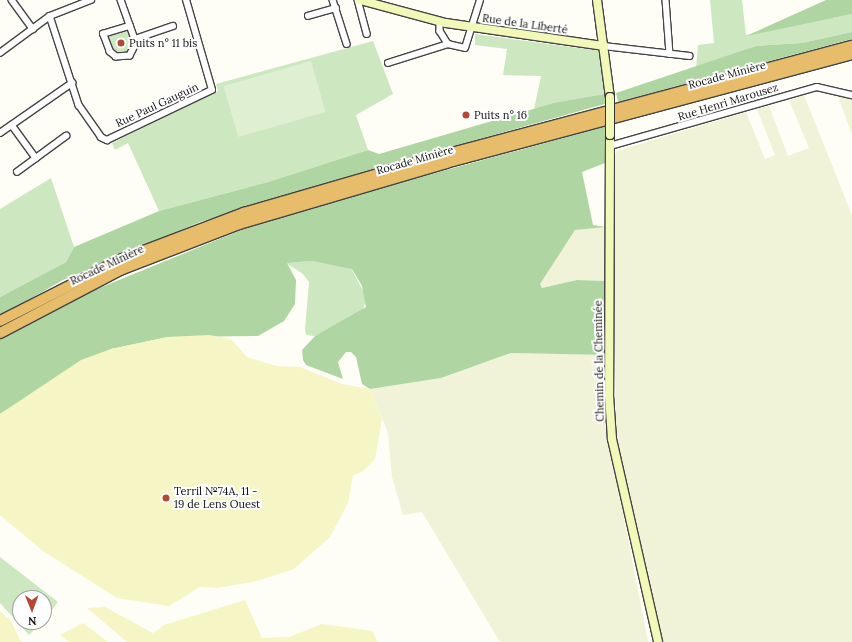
<!DOCTYPE html>
<meta charset="utf-8">
<style>
body{margin:0}
#map{position:relative;width:852px;height:642px;overflow:hidden;background:#fefef6;font-family:Lora,serif}
div>[style]{position:absolute}
[style*='--x']{left:calc(var(--x)*1px);top:calc(var(--y)*1px);width:calc(var(--w)*1px);rotate:calc(var(--a)*1deg)}
.farmland>*{inset:0;background:#f0f3d7}
.green>*{inset:0;background:#cde7c1}
.forest>*{inset:0;background:#afd6a2}
.sand>*{inset:0;background:#f6f5c6}
.pitch>*{inset:0;background:#dfefd2;transform-origin:0 0}
.roads{filter:drop-shadow(1px 0 #444) drop-shadow(-1px 0 #444) drop-shadow(0 1px #444) drop-shadow(0 -1px #444)}
.street>*{height:5.5px;margin:-2.75px;padding:0 2.75px;transform-origin:2.75px;border-radius:2.75px;background:#fff}
.secondary>*{height:8px;margin:-4px;padding:0 4px;transform-origin:4px;border-radius:4px;background:#f2f8b7}
.highway>*{height:10px;margin:-5px;padding:0 5px;transform-origin:5px;border-radius:5px;background:#e7bc6b}
.bridges{filter:drop-shadow(1px 0 #333) drop-shadow(-1px 0 #333) drop-shadow(0 1px #333) drop-shadow(0 -1px #333)}
.secondary-bridge>*{height:8px;margin:-4px;padding:0 4px;transform-origin:4px;border-radius:4px;background:#f2f8b7}
.dots>*{width:11px;height:11px;translate:-50% -50%;box-sizing:border-box;border:2px solid #fff;border-radius:50%}
span{translate:-50% -50%;white-space:nowrap;text-align:center;line-height:1.15;-webkit-text-stroke:4px #fff;paint-order:stroke}
.street-label{font-size:11px;color:#111}
.poi-label{font-size:11px;color:#111}
.left{translate:0 -50%;text-align:left}
.north{position:absolute;left:12px;top:590px;width:40px;height:40px;box-sizing:border-box;background:#fff;border:1px solid #a0a0a0;border-radius:50%;rotate:179deg;font-size:11px;font-weight:700;line-height:16px;text-align:center;color:#111}
.north::after{content:'';display:block;margin:auto;width:14px;height:18px;background:#b54835;clip-path:polygon(50% 0,100% 100%,50% 72%,0 100%)}
</style>
<div id="map">
<div class="farmland">
<i style="clip-path:polygon(837px 93px,852px 96px,852px 135px)"></i>
<i style="clip-path:polygon(804px 95px,852px 215px,852px 642px,660px 642px,616px 437px,613px 157px,617px 151px,746px 112px,765px 159px,775px 155px,757px 109px,769px 106px,788px 156px,809px 148px,789px 100px)"></i>
<i style="clip-path:polygon(606px 227px,606px 281px,577px 280px,542px 288px,540px 284px,550px 266px,575px 230px)"></i>
<i style="clip-path:polygon(511px 353px,606px 355px,609px 440px,648px 642px,500px 642px,422px 512px,403px 515px,392px 477px,388px 433px,370px 389px,441px 378px)"></i>
</div>
<div class="green">
<i style="clip-path:polygon(710px 0,742px 0,746px 35px,852px 14px,852px 32px,802px 43px,756px 46px,696px 68px,698px 45px,714px 43px)"></i>
<i style="clip-path:polygon(129px 29px,133px 43px,129px 53px,119px 56px,112px 52px,107px 37px)"></i>
<i style="clip-path:polygon(475px 34px,601px 51px,605px 94px,534px 109px,541px 76px,503px 75px,507px 49px,475px 45px)"></i>
<i style="clip-path:polygon(373px 41px,393px 94px,356px 115px,368px 150px,268px 182px,159px 211px,128px 143px,115px 150px,112px 143px,218px 91px,216px 84px)"></i>
<i style="clip-path:polygon(51px 178px,74px 247px,66px 262px,0 297px,0 209px)"></i>
<i style="clip-path:polygon(312px 261px,351px 268px,367px 298px,362px 312px,315px 336px,306px 335px,305px 329px,309px 282px,303px 274px,286px 263px)"></i>
<i style="clip-path:polygon(0 557px,58px 602px,44px 620px,44px 598px,20px 598px,20px 622px,42px 622px,29px 635px,0 603px)"></i>
</div>
<div class="forest">
<i style="clip-path:polygon(826px 0,852px 0,852px 14px,746px 36px)"></i>
<i style="clip-path:polygon(852px 32px,852px 39px,618px 102px,616px 93px,756px 46px,802px 43px)"></i>
<i style="clip-path:polygon(605px 94px,605px 104px,389px 164px,200px 222px,63px 280px,0 316px,0 297px,66px 262px,74px 247px,159px 211px,268px 182px,368px 150px,379px 154px,554px 103px)"></i>
<i style="clip-path:polygon(607px 126px,605px 163px,582px 172px,593px 225px,606px 227px,575px 230px,540px 284px,542px 288px,577px 280px,606px 281px,606px 355px,511px 353px,441px 378px,370px 389px,362px 384px,356px 357px,351px 352px,346px 352px,338px 362px,343px 379px,306px 365px,303px 360px,302px 350px,315px 336px,366px 307px,362px 286px,352px 269px,312px 261px,287px 263px,296px 280px,295px 304px,284px 321px,258px 336px,168px 337px,111px 349px,0 414px,0 339px,75px 298px,268px 219px)"></i>
</div>
<div class="sand">
<i style="clip-path:polygon(209px 335px,231px 339px,247px 357px,276px 366px,300px 367px,342px 384px,370px 389px,382px 419px,375px 459px,362px 472px,353px 475px,348px 503px,330px 537px,294px 569px,257px 581px,217px 588px,200px 587px,169px 606px,117px 598px,43px 551px,0 515px,0 414px,81px 360px,111px 349px,168px 337px)"></i>
<i style="clip-path:polygon(245px 600px,262px 638px,289px 637px,322px 624px,373px 631px,377px 642px,127px 642px,87px 608px,105px 607px,153px 633px,164px 625px)"></i>
<i style="clip-path:polygon(0 611px,11px 621px,21px 642px,0 642px)"></i>
<i style="clip-path:polygon(83px 623px,108px 642px,69px 642px,60px 635px)"></i>
</div>
<div class="pitch">
<i style="left:311px;top:61px;width:53px;height:91px;rotate:74deg"></i>
</div>
<div class="roads">
<div class="street">
<i style="--x:12;--y:0;--w:36;--a:54"></i>
<i style="--x:121;--y:0;--w:41;--a:70.3"></i>
<i style="--x:135;--y:39;--w:5;--a:79"></i>
<i style="--x:136;--y:44;--w:13;--a:117"></i>
<i style="--x:130;--y:56;--w:14;--a:176"></i>
<i style="--x:116;--y:57;--w:8;--a:-140"></i>
<i style="--x:110;--y:52;--w:19;--a:-111"></i>
<i style="--x:103;--y:34;--w:28;--a:-17"></i>
<i style="--x:333;--y:0;--w:46;--a:72.3"></i>
<i style="--x:358;--y:0;--w:35;--a:75"></i>
<i style="--x:666;--y:0;--w:54;--a:85.8"></i>
<i style="--x:50;--y:16;--w:94;--a:72"></i>
<i style="--x:79;--y:105;--w:39;--a:55"></i>
<i style="--x:101;--y:137;--w:7;--a:27"></i>
<i style="--x:107;--y:140;--w:116;--a:-25.5"></i>
<i style="--x:212;--y:90;--w:94;--a:-106.1"></i>
<i style="--x:308;--y:16;--w:29;--a:-16"></i>
<i style="--x:440;--y:21;--w:10;--a:90"></i>
<i style="--x:440;--y:31;--w:15;--a:58"></i>
<i style="--x:448;--y:44;--w:17;--a:13"></i>
<i style="--x:465;--y:48;--w:50;--a:-72.6"></i>
<i style="--x:135;--y:39;--w:40;--a:-18.9"></i>
<i style="--x:604;--y:46;--w:86;--a:6.7"></i>
<i style="--x:0;--y:53;--w:62;--a:-36.5"></i>
<i style="--x:50;--y:16;--w:44;--a:-21.3"></i>
<i style="--x:388;--y:63;--w:63;--a:-17.6"></i>
<i style="--x:12;--y:125;--w:41;--a:54"></i>
<i style="--x:0;--y:133;--w:88;--a:-34.8"></i>
<i style="--x:610;--y:146;--w:215;--a:-15.9"></i>
<i style="--x:817;--y:87;--w:36;--a:13"></i>
<i style="--x:17;--y:172;--w:61;--a:-36.3"></i>
</div>
<div class="secondary">
<i style="--x:360;--y:0;--w:89;--a:15"></i>
<i style="--x:446;--y:23;--w:160;--a:8.3"></i>
<i style="--x:597;--y:0;--w:98;--a:82.4"></i>
<i style="--x:610;--y:135;--w:260;--a:90.2"></i>
<i style="--x:609;--y:395;--w:44;--a:86.1"></i>
<i style="--x:612;--y:439;--w:208;--a:77.2"></i>
</div>
<div class="highway">
<i style="--x:0;--y:321;--w:135;--a:-26.9"></i>
<i style="--x:120;--y:260;--w:133;--a:-20.8"></i>
<i style="--x:244;--y:213;--w:208;--a:-16.2"></i>
<i style="--x:444;--y:155;--w:422;--a:-15"></i>
<i style="--x:0;--y:333;--w:136;--a:-27.7"></i>
<i style="--x:120;--y:270;--w:128;--a:-21.1"></i>
<i style="--x:239;--y:224;--w:216;--a:-16.4"></i>
<i style="--x:446;--y:163;--w:420;--a:-15"></i>
</div>
</div>
<div class="bridges">
<div class="secondary-bridge">
<i style="--x:610;--y:97;--w:38;--a:90"></i>
</div>
</div>
<div class="dots">
<i style="left:121px;top:43px;background:#b54835"></i>
<i style="left:466px;top:115px;background:#b54835"></i>
<i style="left:166px;top:498px;background:#b54835"></i>
</div>
<div class="street-label">
<span style="left:525px;top:24px;rotate:8deg">Rue de la Liberté</span>
<span style="left:727px;top:75px;rotate:-15deg">Rocade Minière</span>
<span style="left:728px;top:102px;rotate:-17deg">Rue Henri Marousez</span>
<span style="left:157px;top:105px;rotate:-25deg">Rue Paul Gauguin</span>
<span style="left:415px;top:160px;rotate:-16deg">Rocade Minière</span>
<span style="left:107px;top:265px;rotate:-25deg">Rocade Minière</span>
<span style="left:599px;top:361px;rotate:-91deg">Chemin de la Cheminée</span>
</div>
<div class="poi-label">
<span class="left" style="left:129px;top:43px">Puits n° 11 bis</span>
<span class="left" style="left:474px;top:115px">Puits n° 16</span>
<span class="left" style="left:174px;top:498px">Terril №74A, 11 -<br>19 de Lens Ouest</span>
</div>
<div class="north">N</div>
</div>
